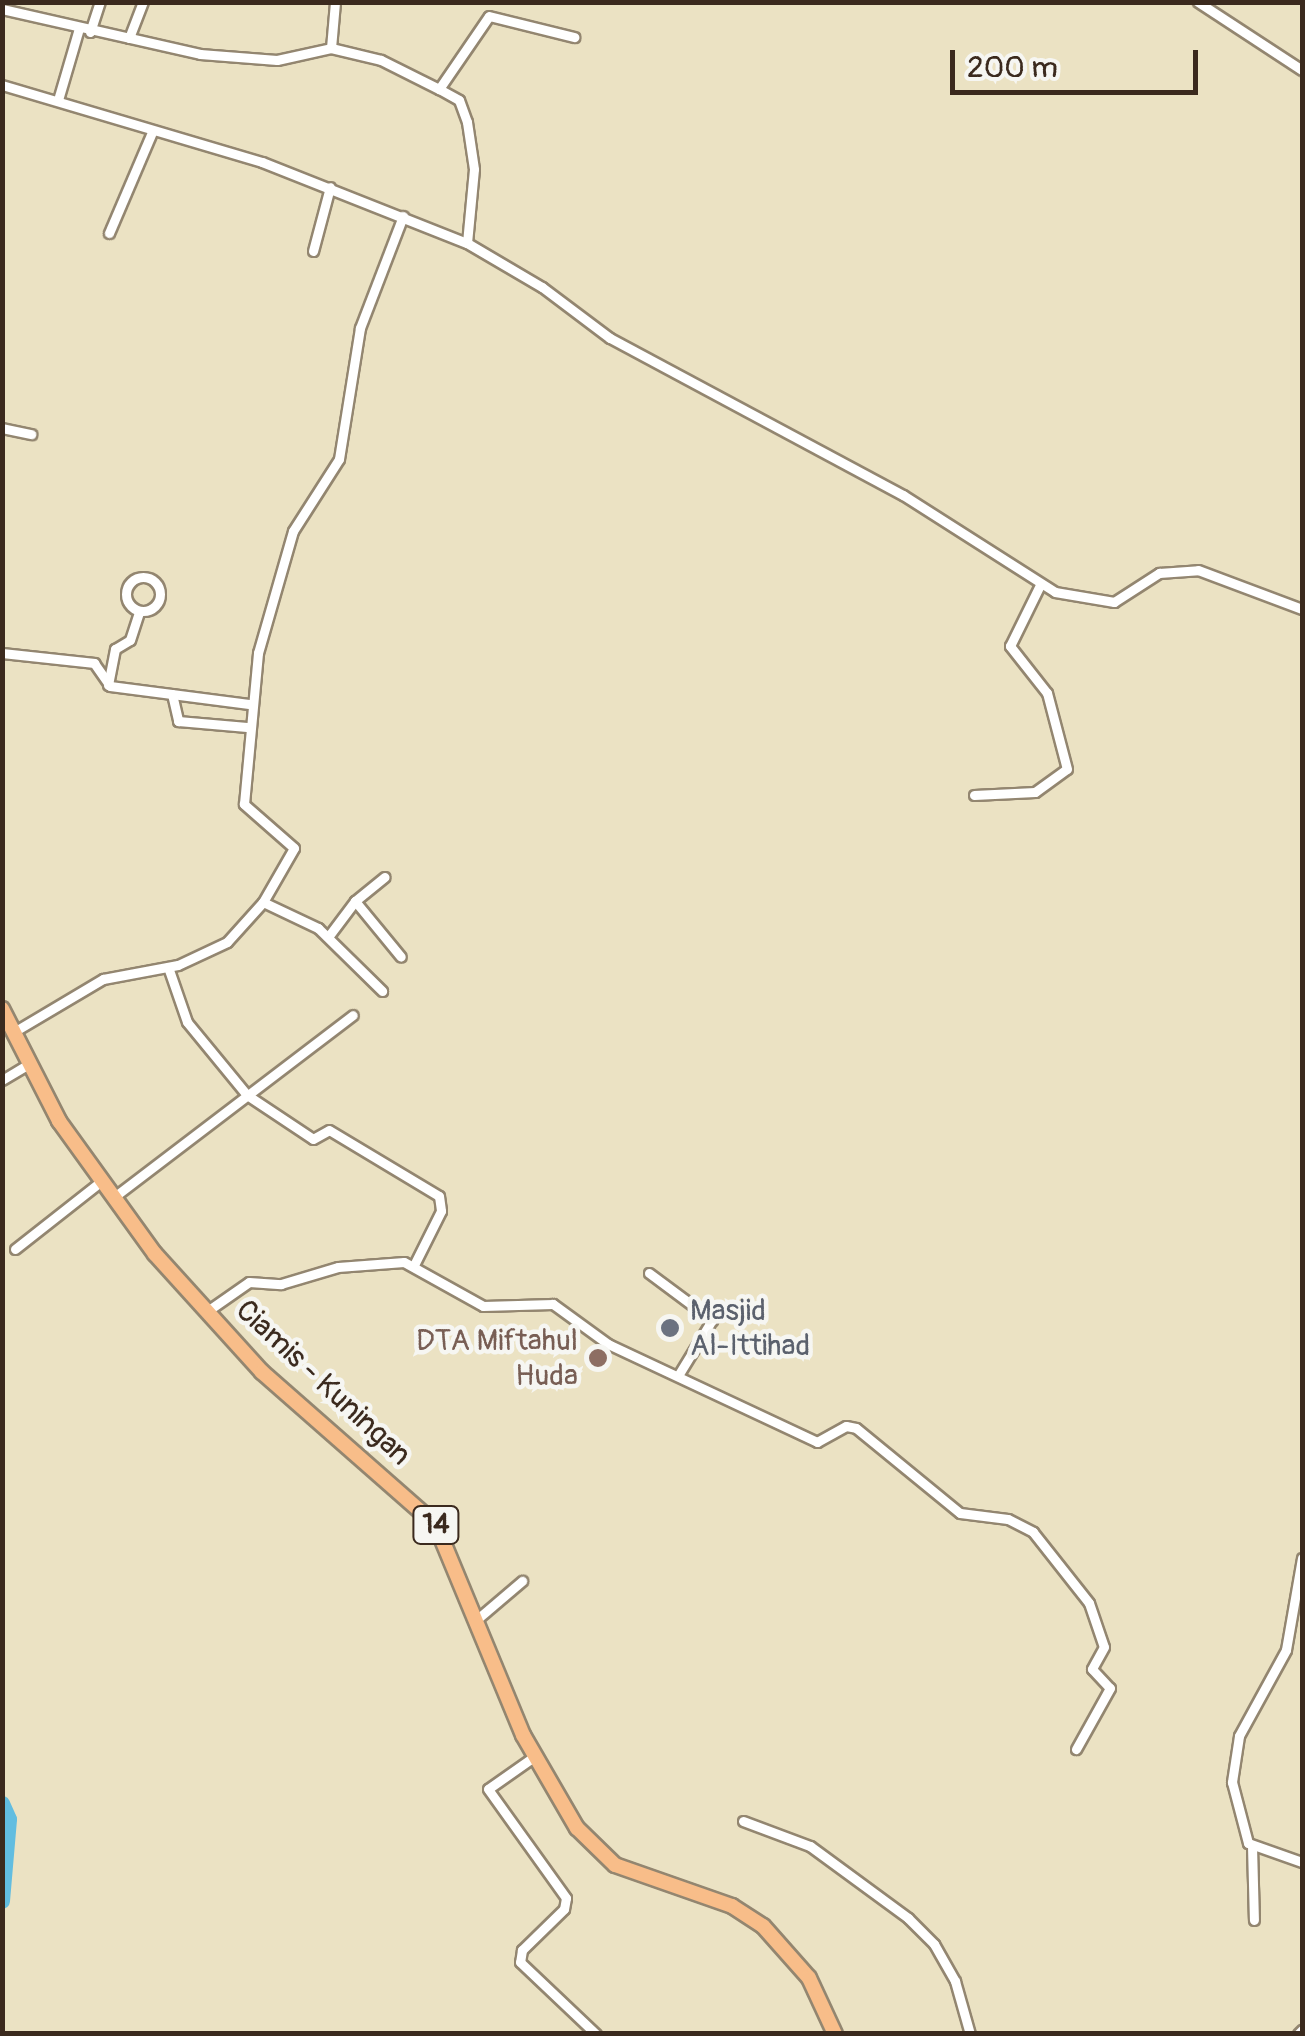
<!DOCTYPE html>
<style>
body{margin:0}
#map{position:relative;width:1305px;height:2036px;overflow:hidden;background:#ebe2c3;font-family:Pangolin,sans-serif}
div>[style]{position:absolute}
[style*='--x']{left:calc(var(--x)*1px);top:calc(var(--y)*1px);width:calc(var(--w)*1px);rotate:calc(var(--a)*1deg)}
.river>*{height:15px;margin:-7.5px;padding:0 7.5px;transform-origin:7.5px;border-radius:7.5px;background:#62bde0}
.roads{filter:drop-shadow(2px 0 #938670) drop-shadow(-2px 0 #938670) drop-shadow(0 2px #938670) drop-shadow(0 -2px #938670)}
.minor>*{height:9px;margin:-4.5px;padding:0 4.5px;transform-origin:4.5px;border-radius:4.5px;background:#fff}
.minor>.ring{margin:-4.5px;padding:0;box-sizing:content-box;background:none;border:9px solid #fff;border-radius:50%}
.trunk>*{height:14px;margin:-7px;padding:0 7px;transform-origin:7px;border-radius:7px;background:#f8bd89}
.dots>*{width:28px;height:28px;translate:-50% -50%;box-sizing:border-box;border:5px solid #f6f6f2;border-radius:50%}
span{translate:-50% -50%;white-space:nowrap;text-align:center;line-height:1.15;-webkit-text-stroke:9px #f6f6f2;paint-order:stroke}
.shield-label span{padding:2px 8px;background:#f6f6f2;border:2px solid;border-radius:8px;-webkit-text-stroke-width:0}
.shield-label{font-size:28px;color:#3b2a1e;font-weight:700}
.worship-label{font-size:30px;color:#5b616d}
.left{translate:0 -50%;text-align:left}
.education-label{font-size:30px;color:#785e54}
.right{translate:-100% -50%;text-align:right}
.street-label{font-size:30px;color:#3b2a1e}
.frame{position:absolute;inset:0;border:5px solid #3b2a1e;pointer-events:none}
.scale{position:absolute;left:950px;top:50px;width:248px;height:45px;box-sizing:border-box;border:5px solid #3b2a1e;border-top:0;padding-left:12px;font-size:30px;line-height:35px;white-space:nowrap;color:#3b2a1e;-webkit-text-stroke:8px #f6f6f2;paint-order:stroke}
</style>
<div id="map">
<div class="river">
<i style="--x:2;--y:1803;--w:17;--a:66"></i>
<i style="--x:9;--y:1819;--w:82;--a:94.9"></i>
</div>
<div class="roads">
<div class="minor">
<i style="--x:1198;--y:2;--w:124;--a:33.2"></i>
<i style="--x:2;--y:9;--w:203;--a:12.8"></i>
<i style="--x:200;--y:54;--w:77;--a:4.5"></i>
<i style="--x:277;--y:60;--w:55;--a:-12.5"></i>
<i style="--x:331;--y:48;--w:46;--a:-85"></i>
<i style="--x:90;--y:32;--w:32;--a:-72"></i>
<i style="--x:129;--y:38;--w:39;--a:-69"></i>
<i style="--x:331;--y:48;--w:51;--a:13.5"></i>
<i style="--x:381;--y:60;--w:65;--a:26.6"></i>
<i style="--x:2;--y:85;--w:271;--a:16.5"></i>
<i style="--x:262;--y:162;--w:220;--a:21.6"></i>
<i style="--x:467;--y:243;--w:87;--a:30.4"></i>
<i style="--x:542;--y:287;--w:85;--a:36.9"></i>
<i style="--x:610;--y:338;--w:332;--a:28.2"></i>
<i style="--x:903;--y:495;--w:180;--a:32.5"></i>
<i style="--x:1055;--y:592;--w:60;--a:9.6"></i>
<i style="--x:1114;--y:602;--w:54;--a:-32.8"></i>
<i style="--x:1159;--y:573;--w:39;--a:-4"></i>
<i style="--x:1198;--y:570;--w:111;--a:20.6"></i>
<i style="--x:58;--y:100;--w:75;--a:-73.7"></i>
<i style="--x:109;--y:233;--w:110;--a:-66.9"></i>
<i style="--x:467;--y:243;--w:74;--a:-84.6"></i>
<i style="--x:474;--y:169;--w:48;--a:-98.5"></i>
<i style="--x:467;--y:122;--w:23;--a:-110"></i>
<i style="--x:459;--y:100;--w:23;--a:-151"></i>
<i style="--x:439;--y:89;--w:88;--a:-55.6"></i>
<i style="--x:489;--y:16;--w:88;--a:13.9"></i>
<i style="--x:313;--y:251;--w:66;--a:-75.1"></i>
<i style="--x:2;--y:428;--w:30;--a:12"></i>
<i class="ring" style="left:126px;top:577px;width:25px;height:25px"></i>
<i style="--x:2;--y:653;--w:93;--a:6.2"></i>
<i style="--x:94;--y:663;--w:28;--a:55"></i>
<i style="--x:110;--y:686;--w:140;--a:7.4"></i>
<i style="--x:108;--y:685;--w:37;--a:-79"></i>
<i style="--x:115;--y:649;--w:17;--a:-31"></i>
<i style="--x:130;--y:640;--w:29;--a:-72"></i>
<i style="--x:172;--y:694;--w:28;--a:77"></i>
<i style="--x:178;--y:721;--w:69;--a:5"></i>
<i style="--x:974;--y:795;--w:61;--a:-2.8"></i>
<i style="--x:1035;--y:792;--w:39;--a:-36"></i>
<i style="--x:1067;--y:769;--w:79;--a:-104.7"></i>
<i style="--x:1047;--y:693;--w:60;--a:-128.2"></i>
<i style="--x:1010;--y:646;--w:68;--a:-63.8"></i>
<i style="--x:355;--y:901;--w:38;--a:-39"></i>
<i style="--x:263;--y:902;--w:62;--a:-60.1"></i>
<i style="--x:294;--y:848;--w:67;--a:-138.7"></i>
<i style="--x:244;--y:804;--w:152;--a:-84.7"></i>
<i style="--x:258;--y:653;--w:127;--a:-74"></i>
<i style="--x:293;--y:531;--w:85;--a:-57.4"></i>
<i style="--x:339;--y:459;--w:133;--a:-80.9"></i>
<i style="--x:360;--y:328;--w:120;--a:-69"></i>
<i style="--x:328;--y:937;--w:45;--a:-53.1"></i>
<i style="--x:355;--y:901;--w:72;--a:50.6"></i>
<i style="--x:168;--y:967;--w:58;--a:70.9"></i>
<i style="--x:187;--y:1022;--w:94;--a:50.6"></i>
<i style="--x:247;--y:1095;--w:79;--a:33.7"></i>
<i style="--x:313;--y:1139;--w:18;--a:-29"></i>
<i style="--x:329;--y:1130;--w:128;--a:31"></i>
<i style="--x:439;--y:1196;--w:15;--a:82"></i>
<i style="--x:441;--y:1211;--w:60;--a:116.6"></i>
<i style="--x:12;--y:1033;--w:106;--a:-30.7"></i>
<i style="--x:103;--y:979;--w:76;--a:-10.6"></i>
<i style="--x:178;--y:965;--w:54;--a:-25.1"></i>
<i style="--x:227;--y:942;--w:54;--a:-48"></i>
<i style="--x:263;--y:902;--w:61;--a:25.3"></i>
<i style="--x:318;--y:928;--w:90;--a:44.5"></i>
<i style="--x:2;--y:1080;--w:29;--a:-31"></i>
<i style="--x:114;--y:1197;--w:300;--a:-37.3"></i>
<i style="--x:15;--y:1249;--w:108;--a:-38.2"></i>
<i style="--x:649;--y:1273;--w:79;--a:36.7"></i>
<i style="--x:712;--y:1320;--w:63;--a:121.4"></i>
<i style="--x:206;--y:1312;--w:52;--a:-34.9"></i>
<i style="--x:249;--y:1282;--w:32;--a:4"></i>
<i style="--x:281;--y:1284;--w:59;--a:-16.6"></i>
<i style="--x:338;--y:1267;--w:66;--a:-4.3"></i>
<i style="--x:404;--y:1262;--w:90;--a:29.1"></i>
<i style="--x:483;--y:1306;--w:70;--a:-1.6"></i>
<i style="--x:553;--y:1304;--w:68;--a:36"></i>
<i style="--x:608;--y:1344;--w:231;--a:25.1"></i>
<i style="--x:817;--y:1442;--w:33;--a:-29"></i>
<i style="--x:846;--y:1426;--w:10;--a:11"></i>
<i style="--x:856;--y:1428;--w:134;--a:39.3"></i>
<i style="--x:960;--y:1513;--w:48;--a:7.1"></i>
<i style="--x:1008;--y:1519;--w:28;--a:27"></i>
<i style="--x:1033;--y:1532;--w:90;--a:51.7"></i>
<i style="--x:1089;--y:1603;--w:46;--a:71.2"></i>
<i style="--x:1104;--y:1647;--w:25;--a:119"></i>
<i style="--x:1092;--y:1669;--w:26;--a:47"></i>
<i style="--x:1110;--y:1688;--w:70;--a:119.1"></i>
<i style="--x:1302;--y:1558;--w:93;--a:99.9"></i>
<i style="--x:1286;--y:1650;--w:98;--a:118.7"></i>
<i style="--x:1239;--y:1736;--w:47;--a:98.7"></i>
<i style="--x:1232;--y:1782;--w:63;--a:75.3"></i>
<i style="--x:1248;--y:1843;--w:57;--a:19.4"></i>
<i style="--x:475;--y:1621;--w:62;--a:-40.4"></i>
<i style="--x:535;--y:1756;--w:57;--a:144.9"></i>
<i style="--x:488;--y:1789;--w:134;--a:54.4"></i>
<i style="--x:566;--y:1898;--w:11;--a:100"></i>
<i style="--x:564;--y:1909;--w:59;--a:135.7"></i>
<i style="--x:522;--y:1950;--w:12;--a:99"></i>
<i style="--x:520;--y:1962;--w:105;--a:43.5"></i>
<i style="--x:743;--y:1821;--w:72;--a:20.5"></i>
<i style="--x:810;--y:1846;--w:122;--a:36.3"></i>
<i style="--x:908;--y:1918;--w:37;--a:45"></i>
<i style="--x:934;--y:1944;--w:43;--a:60.4"></i>
<i style="--x:955;--y:1981;--w:55;--a:74.2"></i>
<i style="--x:1252;--y:1846;--w:74;--a:88.5"></i>
<i style="--x:1298;--y:2034;--w:6;--a:-45"></i>
</div>
<div class="trunk">
<i style="--x:2;--y:1009;--w:126;--a:63"></i>
<i style="--x:59;--y:1121;--w:164;--a:54.2"></i>
<i style="--x:155;--y:1254;--w:159;--a:47.8"></i>
<i style="--x:262;--y:1372;--w:232;--a:41.3"></i>
<i style="--x:436;--y:1525;--w:227;--a:67.5"></i>
<i style="--x:523;--y:1735;--w:108;--a:59.9"></i>
<i style="--x:577;--y:1828;--w:53;--a:44.2"></i>
<i style="--x:615;--y:1865;--w:124;--a:19.3"></i>
<i style="--x:732;--y:1906;--w:37;--a:33"></i>
<i style="--x:763;--y:1926;--w:69;--a:48.5"></i>
<i style="--x:809;--y:1978;--w:62;--a:65.1"></i>
</div>
</div>
<div class="dots">
<i style="left:670px;top:1328px;background:#6b7280"></i>
<i style="left:598px;top:1358px;background:#8d6e63"></i>
</div>
<div class="shield-label">
<span style="left:436px;top:1525px">14</span>
</div>
<div class="worship-label">
<span class="left" style="left:690px;top:1328px">Masjid<br>Al-Ittihad</span>
</div>
<div class="education-label">
<span class="right" style="left:578px;top:1358px">DTA Miftahul<br>Huda</span>
</div>
<div class="street-label">
<span style="left:323px;top:1383px;rotate:43deg">Ciamis - Kuningan</span>
</div>
<div class="frame"></div>
<div class="scale">200 m</div>
</div>
